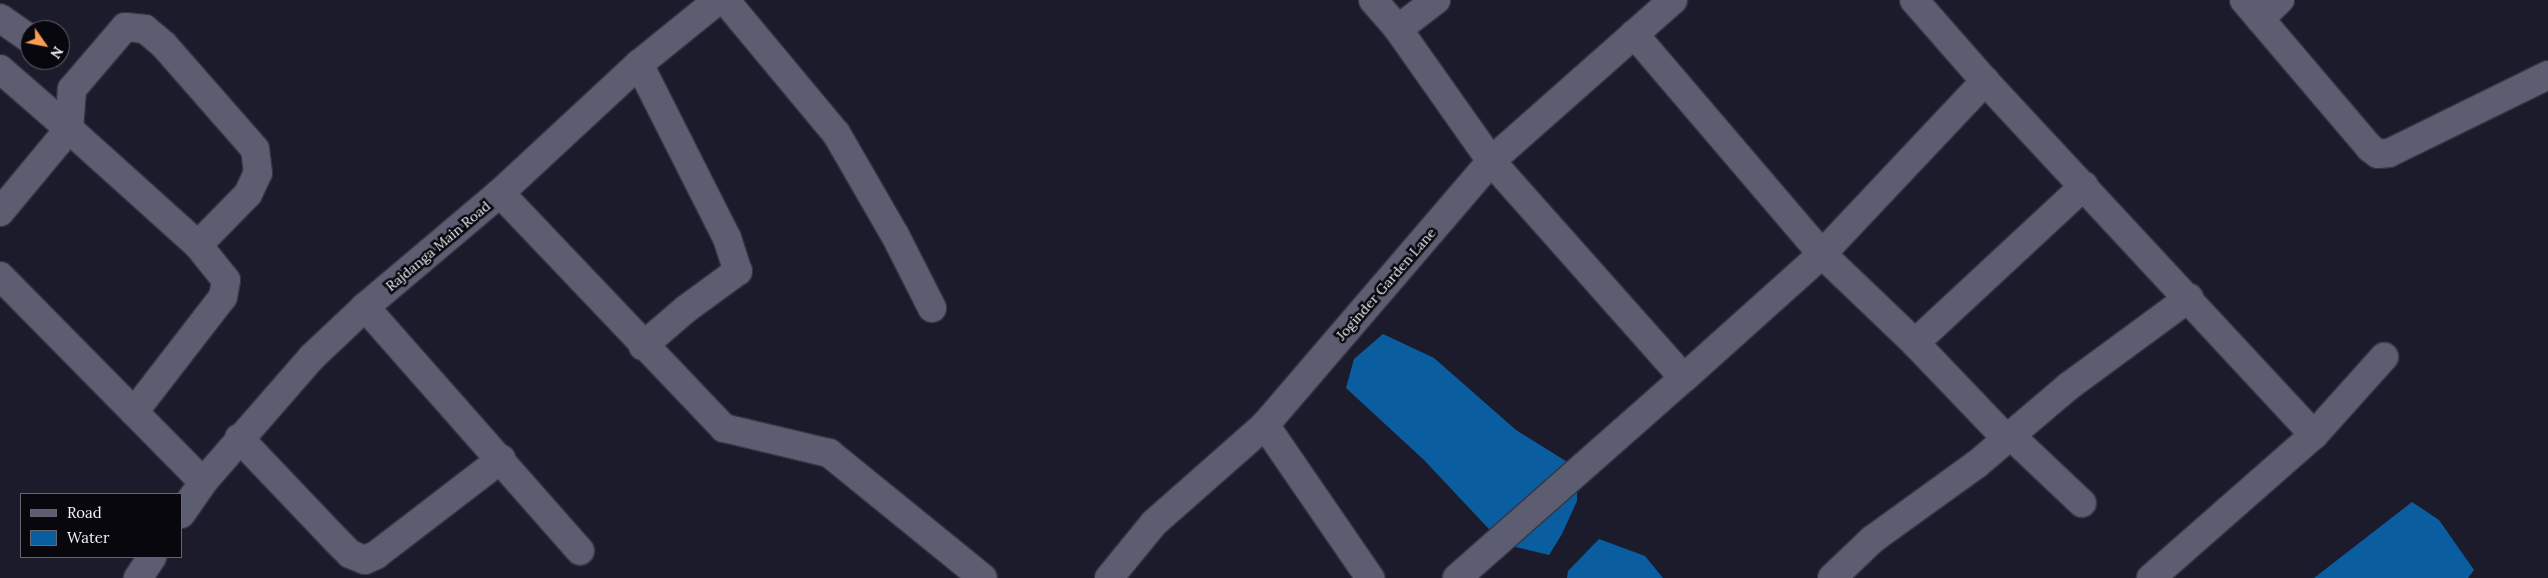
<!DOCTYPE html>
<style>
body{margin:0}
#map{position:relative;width:2548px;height:578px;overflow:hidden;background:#1b1b2c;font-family:Lora,serif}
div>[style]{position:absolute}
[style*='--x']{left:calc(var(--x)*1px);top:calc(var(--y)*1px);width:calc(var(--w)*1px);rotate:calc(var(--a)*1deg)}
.water>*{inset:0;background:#0a5ea0}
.roads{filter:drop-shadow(1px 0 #353543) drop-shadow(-1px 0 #353543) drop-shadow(0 1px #353543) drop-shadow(0 -1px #353543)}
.minor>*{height:28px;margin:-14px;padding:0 14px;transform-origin:14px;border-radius:14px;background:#5d5d72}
span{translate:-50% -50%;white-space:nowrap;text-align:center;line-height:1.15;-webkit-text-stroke:5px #07070d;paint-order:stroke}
.street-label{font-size:14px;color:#f0f1fd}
.legend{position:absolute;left:20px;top:493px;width:162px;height:65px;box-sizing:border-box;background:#07070d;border:1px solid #64656d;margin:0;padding:6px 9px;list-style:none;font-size:15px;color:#f0f1fd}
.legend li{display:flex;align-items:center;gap:10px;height:25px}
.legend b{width:25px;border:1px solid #64656d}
.north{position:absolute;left:20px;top:20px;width:50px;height:50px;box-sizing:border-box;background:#07070d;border:1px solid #64656d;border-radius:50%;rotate:123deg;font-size:14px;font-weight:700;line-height:20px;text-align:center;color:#f0f1fd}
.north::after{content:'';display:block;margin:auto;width:18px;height:22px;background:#fc9e52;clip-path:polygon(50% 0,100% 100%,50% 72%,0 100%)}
</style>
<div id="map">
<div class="water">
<i style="clip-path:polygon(1383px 334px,1434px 358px,1516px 430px,1577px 468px,1577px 501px,1562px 534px,1549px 555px,1503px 544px,1424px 460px,1346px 388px,1354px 359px)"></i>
<i style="clip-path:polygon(2412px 502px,2439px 520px,2474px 570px,2468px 578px,2314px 578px)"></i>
<i style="clip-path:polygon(1599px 539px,1645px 556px,1663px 578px,1567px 578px,1568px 571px)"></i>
</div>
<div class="roads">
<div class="minor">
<i style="--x:725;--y:0;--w:173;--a:50.2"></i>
<i style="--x:836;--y:133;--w:118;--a:60"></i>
<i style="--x:895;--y:235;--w:82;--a:63.1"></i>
<i style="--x:1373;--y:0;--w:38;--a:49"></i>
<i style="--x:1398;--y:29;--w:161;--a:54.8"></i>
<i style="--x:1491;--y:161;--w:290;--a:48.4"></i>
<i style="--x:1684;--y:378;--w:186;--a:-41.9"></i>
<i style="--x:1822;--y:254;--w:238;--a:-46.7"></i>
<i style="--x:1914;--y:0;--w:108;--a:48.8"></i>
<i style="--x:1985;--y:81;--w:483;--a:47.1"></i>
<i style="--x:2244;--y:0;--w:194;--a:49.6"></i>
<i style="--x:2370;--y:148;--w:10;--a:37"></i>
<i style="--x:2378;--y:154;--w:11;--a:-5"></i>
<i style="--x:2389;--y:153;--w:177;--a:-26.1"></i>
<i style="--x:0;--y:18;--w:37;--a:35"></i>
<i style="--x:2260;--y:19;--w:28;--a:-44"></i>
<i style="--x:1398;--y:29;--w:48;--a:-37.3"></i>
<i style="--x:1634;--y:34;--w:289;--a:49.5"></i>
<i style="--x:1822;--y:254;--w:129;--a:43.7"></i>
<i style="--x:1915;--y:343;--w:123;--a:46.3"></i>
<i style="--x:2000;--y:432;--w:10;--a:17"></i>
<i style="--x:2010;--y:435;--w:99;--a:43.4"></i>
<i style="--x:639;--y:64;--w:195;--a:63.2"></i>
<i style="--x:727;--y:238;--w:35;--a:72"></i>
<i style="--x:738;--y:271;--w:64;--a:143.8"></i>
<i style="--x:686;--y:309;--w:57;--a:139.3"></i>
<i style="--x:0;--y:69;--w:91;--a:41"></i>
<i style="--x:69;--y:129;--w:108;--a:129.7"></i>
<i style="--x:500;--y:193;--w:325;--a:46.4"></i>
<i style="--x:724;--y:428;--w:108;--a:13.4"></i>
<i style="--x:829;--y:453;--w:198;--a:39.1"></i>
<i style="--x:0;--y:276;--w:289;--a:45.4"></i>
<i style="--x:365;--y:307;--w:325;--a:48.6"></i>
<i style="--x:1915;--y:343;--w:231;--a:-42.9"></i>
<i style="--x:134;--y:412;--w:145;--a:-52.3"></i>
<i style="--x:223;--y:297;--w:17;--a:-80"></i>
<i style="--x:226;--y:280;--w:45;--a:-128.7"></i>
<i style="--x:198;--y:245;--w:71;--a:-45.6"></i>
<i style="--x:248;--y:194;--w:23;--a:-65"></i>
<i style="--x:258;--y:173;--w:24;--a:-97"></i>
<i style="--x:255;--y:149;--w:138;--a:-131.2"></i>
<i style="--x:164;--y:45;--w:25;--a:-140"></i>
<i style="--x:145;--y:29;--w:20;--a:-174"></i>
<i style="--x:125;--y:27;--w:82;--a:130.5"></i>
<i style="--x:72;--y:89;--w:40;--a:94.3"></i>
<i style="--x:69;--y:129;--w:173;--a:42"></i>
<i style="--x:1265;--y:425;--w:186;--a:55.5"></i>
<i style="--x:239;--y:438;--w:141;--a:46.4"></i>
<i style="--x:336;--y:540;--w:20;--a:45"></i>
<i style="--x:350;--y:554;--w:16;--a:22"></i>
<i style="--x:365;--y:560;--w:12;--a:-24"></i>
<i style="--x:376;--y:555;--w:158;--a:-37.5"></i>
<i style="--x:181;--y:514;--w:39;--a:-55"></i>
<i style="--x:203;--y:482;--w:166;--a:-48.9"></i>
<i style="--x:312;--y:357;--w:73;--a:-43.3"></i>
<i style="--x:365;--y:307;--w:177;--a:-40.2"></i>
<i style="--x:500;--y:193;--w:190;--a:-42.9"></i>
<i style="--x:639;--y:64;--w:102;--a:-39"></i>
<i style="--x:138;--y:578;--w:25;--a:-56"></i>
<i style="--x:1109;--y:578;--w:71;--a:-50.7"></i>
<i style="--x:1154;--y:523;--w:148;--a:-41.4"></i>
<i style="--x:1265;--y:425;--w:348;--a:-49.4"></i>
<i style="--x:1491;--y:161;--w:243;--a:-41.5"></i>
<i style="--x:1457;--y:578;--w:303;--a:-41.4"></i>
<i style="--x:1832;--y:578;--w:57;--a:-43.6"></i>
<i style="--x:1873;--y:539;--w:128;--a:-35.8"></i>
<i style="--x:1977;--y:464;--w:121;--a:-40.3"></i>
<i style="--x:2069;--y:386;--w:149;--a:-36.3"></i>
<i style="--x:2151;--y:578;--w:217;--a:-41.3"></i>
<i style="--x:2314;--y:435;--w:105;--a:-48.1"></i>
</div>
</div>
<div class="street-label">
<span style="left:438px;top:246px;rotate:-40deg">Rajdanga Main Road</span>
<span style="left:1386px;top:284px;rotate:-49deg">Joginder Garden Lane</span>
</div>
<ul class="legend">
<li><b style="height:6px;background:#5d5d72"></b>Road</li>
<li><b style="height:14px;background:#0a5ea0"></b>Water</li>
</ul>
<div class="north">N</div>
</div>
